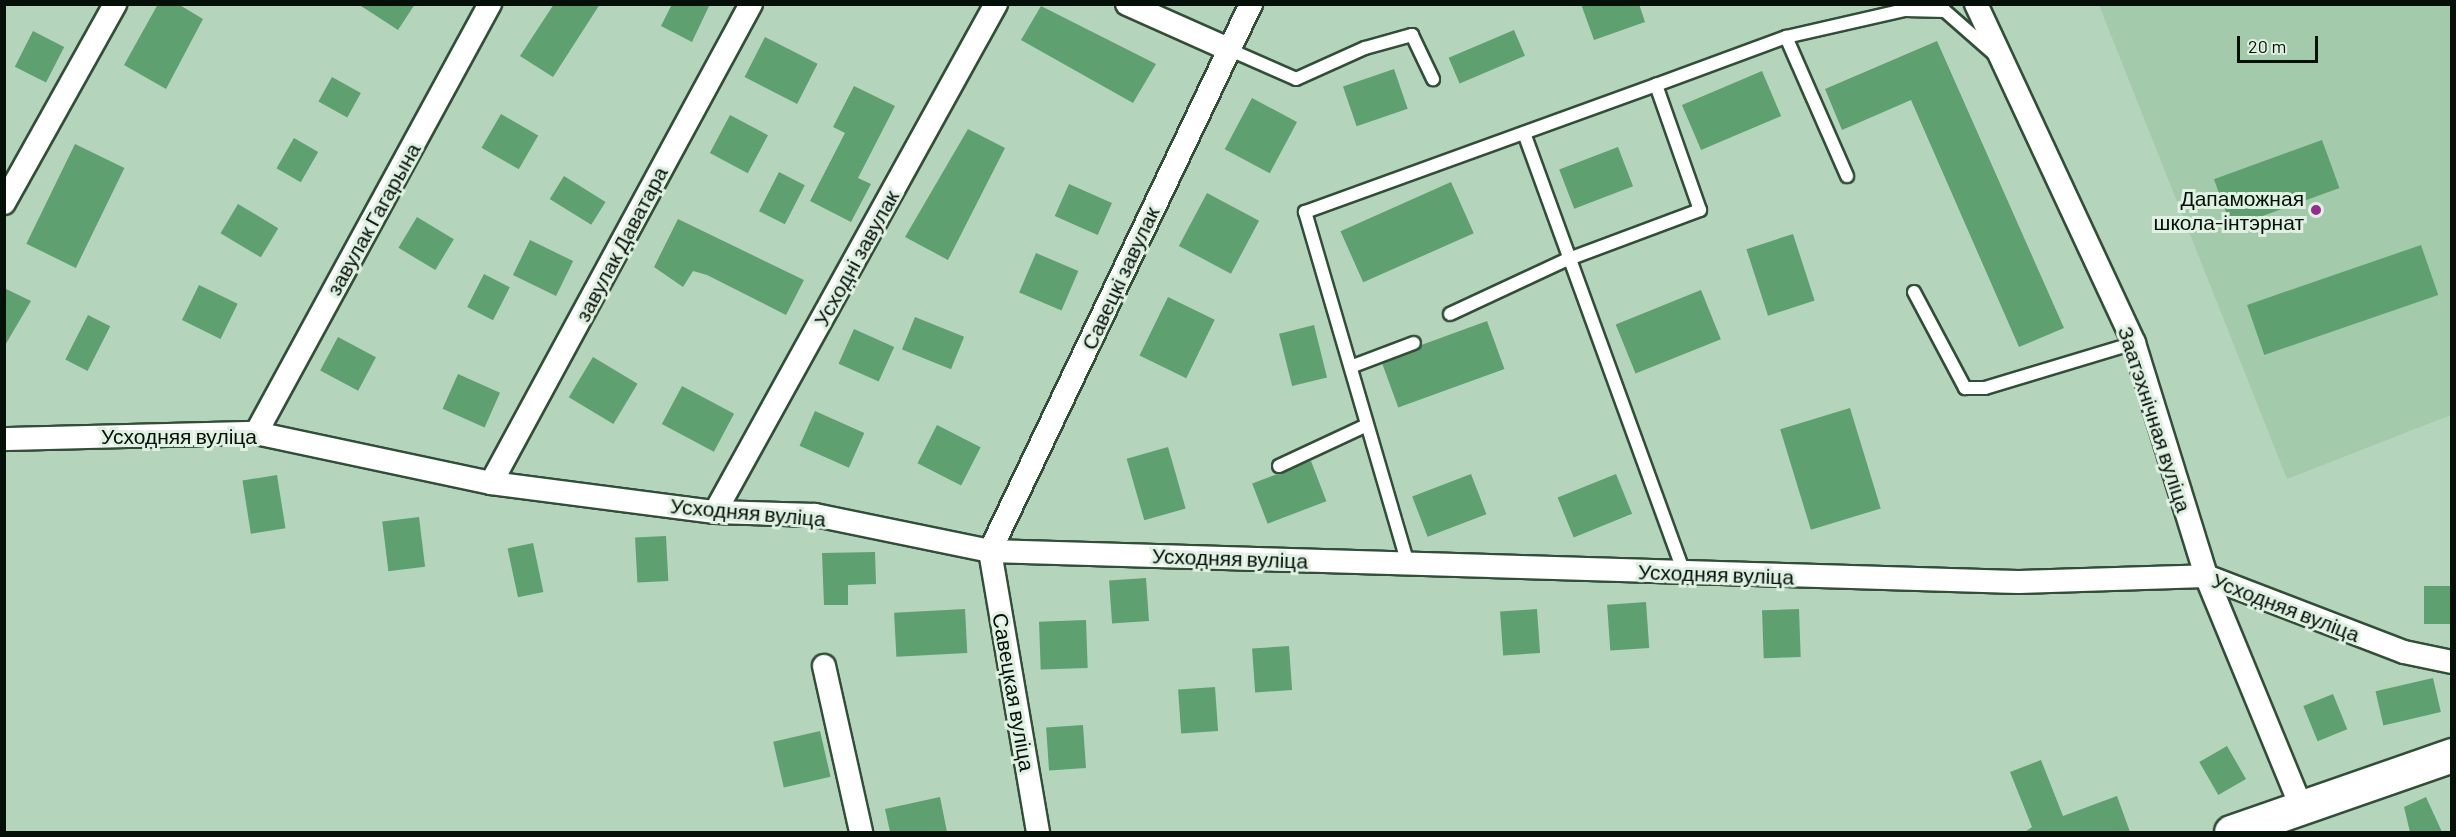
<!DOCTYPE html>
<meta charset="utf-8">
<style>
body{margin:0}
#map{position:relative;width:2456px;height:837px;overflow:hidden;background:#b4d5bb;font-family:Barlow,sans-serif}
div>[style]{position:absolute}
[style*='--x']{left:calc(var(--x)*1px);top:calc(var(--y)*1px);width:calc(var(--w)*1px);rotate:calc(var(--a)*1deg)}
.built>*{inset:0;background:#a3cbab}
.building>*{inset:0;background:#5fa070;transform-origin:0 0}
.roads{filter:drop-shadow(2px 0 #324e38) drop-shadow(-2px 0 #324e38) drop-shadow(0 2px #324e38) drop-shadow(0 -2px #324e38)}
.lane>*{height:12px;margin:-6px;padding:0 6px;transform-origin:6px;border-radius:6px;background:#fff}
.street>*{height:22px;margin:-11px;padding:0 11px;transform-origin:11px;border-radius:11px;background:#fff}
.secondary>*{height:33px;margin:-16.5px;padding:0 16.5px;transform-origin:16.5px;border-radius:16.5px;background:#fff}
.dots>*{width:16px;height:16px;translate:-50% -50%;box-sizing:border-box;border:3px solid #e0f1e3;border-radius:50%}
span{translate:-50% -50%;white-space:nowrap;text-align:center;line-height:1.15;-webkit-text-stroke:6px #e0f1e3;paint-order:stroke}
.poi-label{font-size:21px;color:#051008}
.right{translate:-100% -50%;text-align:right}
.street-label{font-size:21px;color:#051008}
.frame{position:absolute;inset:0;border:6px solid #051008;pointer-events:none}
.scale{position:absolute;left:2237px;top:36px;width:81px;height:27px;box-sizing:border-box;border:3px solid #051008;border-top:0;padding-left:8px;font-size:18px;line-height:21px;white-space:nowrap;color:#051008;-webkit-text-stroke:4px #e0f1e3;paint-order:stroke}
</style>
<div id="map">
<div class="built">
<i style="clip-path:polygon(2099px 5px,2451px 5px,2451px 415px,2287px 479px)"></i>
</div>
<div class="building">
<i style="clip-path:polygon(158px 4px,178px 4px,203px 19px,166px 89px,124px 65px)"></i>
<i style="clip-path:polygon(358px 4px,415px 4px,398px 30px)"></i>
<i style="clip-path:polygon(554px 4px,600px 4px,553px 77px,520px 56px)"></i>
<i style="clip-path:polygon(672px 4px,710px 4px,692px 42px,661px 26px)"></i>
<i style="clip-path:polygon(1581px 4px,1639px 4px,1645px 22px,1594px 40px)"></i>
<i style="clip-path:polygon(1041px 6px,1156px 64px,1133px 103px,1021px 40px)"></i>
<i style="left:1514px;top:30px;width:28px;height:71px;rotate:67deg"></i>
<i style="left:33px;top:31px;width:35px;height:40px;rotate:27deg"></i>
<i style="left:765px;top:37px;width:59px;height:45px;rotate:27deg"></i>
<i style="clip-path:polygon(1937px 41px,2064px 328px,2019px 347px,1911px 100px,1842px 130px,1825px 89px)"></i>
<i style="left:1394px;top:69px;width:42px;height:54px;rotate:71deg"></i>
<i style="left:1762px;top:71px;width:49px;height:87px;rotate:67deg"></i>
<i style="left:332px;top:77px;width:33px;height:28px;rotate:29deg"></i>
<i style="clip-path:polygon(854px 86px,895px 106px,858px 178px,871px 184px,851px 222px,810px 201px,845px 133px,833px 127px)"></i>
<i style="left:1252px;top:98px;width:51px;height:58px;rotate:28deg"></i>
<i style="left:501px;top:114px;width:43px;height:39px;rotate:30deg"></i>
<i style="left:730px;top:115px;width:43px;height:43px;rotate:28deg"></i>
<i style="clip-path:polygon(968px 129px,1005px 148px,948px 260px,905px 237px)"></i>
<i style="left:294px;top:138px;width:28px;height:35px;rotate:30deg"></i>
<i style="left:2322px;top:140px;width:51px;height:115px;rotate:70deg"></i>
<i style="left:75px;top:144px;width:55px;height:111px;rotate:26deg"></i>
<i style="left:1618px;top:147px;width:42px;height:63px;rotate:69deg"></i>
<i style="left:779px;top:172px;width:29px;height:44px;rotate:27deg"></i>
<i style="left:564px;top:176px;width:49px;height:27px;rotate:32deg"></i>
<i style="left:1451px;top:182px;width:56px;height:121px;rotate:66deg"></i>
<i style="left:1069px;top:184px;width:47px;height:35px;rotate:24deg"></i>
<i style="left:1207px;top:193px;width:59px;height:60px;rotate:28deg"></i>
<i style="left:238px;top:204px;width:47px;height:34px;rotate:31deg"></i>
<i style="left:417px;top:217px;width:43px;height:36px;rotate:31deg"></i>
<i style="clip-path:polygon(678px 219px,804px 280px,786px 315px,707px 275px,693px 271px,683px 287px,654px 267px)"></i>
<i style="left:1793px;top:234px;width:70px;height:49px;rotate:72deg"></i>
<i style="left:530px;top:240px;width:48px;height:39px;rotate:26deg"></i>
<i style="left:2421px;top:245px;width:53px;height:184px;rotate:71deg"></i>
<i style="left:1036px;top:253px;width:46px;height:43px;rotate:23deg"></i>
<i style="left:484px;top:274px;width:29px;height:37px;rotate:27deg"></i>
<i style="left:199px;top:285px;width:43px;height:39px;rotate:26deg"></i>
<i style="clip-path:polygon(4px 288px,31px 301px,4px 347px)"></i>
<i style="left:1701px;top:290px;width:53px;height:92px;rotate:68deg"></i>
<i style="left:1168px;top:297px;width:52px;height:65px;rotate:26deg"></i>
<i style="left:88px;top:315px;width:25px;height:50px;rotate:27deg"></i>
<i style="left:915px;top:317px;width:53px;height:35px;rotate:22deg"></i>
<i style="left:1487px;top:321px;width:51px;height:113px;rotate:70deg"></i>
<i style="left:1314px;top:325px;width:54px;height:36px;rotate:76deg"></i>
<i style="left:854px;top:329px;width:44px;height:38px;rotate:24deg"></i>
<i style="left:338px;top:337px;width:43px;height:38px;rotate:28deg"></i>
<i style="left:593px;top:357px;width:52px;height:47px;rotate:31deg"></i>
<i style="left:458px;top:374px;width:46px;height:38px;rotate:24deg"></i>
<i style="left:682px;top:386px;width:59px;height:43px;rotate:28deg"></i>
<i style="left:1850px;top:408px;width:105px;height:73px;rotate:73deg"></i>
<i style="left:815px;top:411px;width:54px;height:38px;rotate:24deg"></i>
<i style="left:937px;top:425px;width:49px;height:43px;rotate:27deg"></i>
<i style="left:1168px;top:447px;width:64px;height:43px;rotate:74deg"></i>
<i style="left:1311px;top:461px;width:43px;height:63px;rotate:69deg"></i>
<i style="left:1471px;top:474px;width:43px;height:63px;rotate:69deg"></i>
<i style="left:1616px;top:474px;width:43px;height:63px;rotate:68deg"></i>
<i style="left:277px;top:475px;width:54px;height:35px;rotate:81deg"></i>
<i style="left:419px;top:517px;width:50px;height:37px;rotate:83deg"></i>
<i style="left:666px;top:536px;width:45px;height:31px;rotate:87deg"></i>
<i style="left:533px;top:543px;width:50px;height:26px;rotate:78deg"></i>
<i style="clip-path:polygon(875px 552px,876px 584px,848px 585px,848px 605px,824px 605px,822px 553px)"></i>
<i style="left:1146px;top:578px;width:43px;height:37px;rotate:86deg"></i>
<i style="left:2451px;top:586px;width:38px;height:27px;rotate:90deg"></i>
<i style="left:1646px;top:602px;width:46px;height:39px;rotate:86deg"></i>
<i style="left:965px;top:609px;width:44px;height:71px;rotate:87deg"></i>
<i style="left:1537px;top:609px;width:44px;height:37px;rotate:86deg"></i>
<i style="left:1799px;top:609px;width:48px;height:37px;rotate:88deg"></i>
<i style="left:1086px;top:620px;width:48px;height:47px;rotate:88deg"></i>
<i style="left:1289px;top:646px;width:44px;height:37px;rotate:86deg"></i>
<i style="left:2433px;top:678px;width:35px;height:59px;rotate:77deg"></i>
<i style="left:1215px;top:687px;width:44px;height:37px;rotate:86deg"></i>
<i style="left:2333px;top:694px;width:38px;height:32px;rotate:68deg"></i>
<i style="left:1083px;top:725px;width:43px;height:37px;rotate:86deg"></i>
<i style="left:820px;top:731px;width:47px;height:48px;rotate:77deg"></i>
<i style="left:2227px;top:746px;width:38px;height:32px;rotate:60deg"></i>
<i style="clip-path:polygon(2041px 760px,2063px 816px,2117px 796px,2130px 832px,2025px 832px,2032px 827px,2010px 772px)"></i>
<i style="clip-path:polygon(940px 797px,947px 832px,890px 832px,885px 809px)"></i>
<i style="clip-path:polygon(2426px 797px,2442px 832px,2410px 832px,2404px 807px)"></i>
</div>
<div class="roads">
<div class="lane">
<i style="--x:1786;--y:37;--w:152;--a:66.3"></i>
<i style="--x:1228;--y:49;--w:74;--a:23.8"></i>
<i style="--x:1296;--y:79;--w:76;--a:-24.2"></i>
<i style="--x:1365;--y:48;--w:49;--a:-15.5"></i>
<i style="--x:1412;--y:35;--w:49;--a:64.5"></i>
<i style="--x:1524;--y:133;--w:468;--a:70"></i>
<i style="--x:1914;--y:292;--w:109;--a:62"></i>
<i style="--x:1965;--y:388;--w:20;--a:0"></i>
<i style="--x:1985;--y:388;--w:156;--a:-16.8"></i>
<i style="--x:1450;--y:314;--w:128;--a:-25"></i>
<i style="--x:1566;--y:260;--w:143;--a:-20.5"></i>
<i style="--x:1700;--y:210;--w:133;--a:-109.4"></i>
<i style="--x:1656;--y:85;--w:139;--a:-20.3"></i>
<i style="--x:1786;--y:37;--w:122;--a:-12.8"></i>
<i style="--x:1905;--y:10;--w:40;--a:1.4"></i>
<i style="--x:1945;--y:11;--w:64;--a:41.2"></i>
<i style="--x:1353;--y:366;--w:65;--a:-20.7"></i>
<i style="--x:1279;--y:466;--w:97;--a:-25"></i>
<i style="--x:1408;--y:564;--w:367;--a:-106.3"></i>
<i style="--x:1305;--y:212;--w:373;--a:-19.9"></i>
</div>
<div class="street">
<i style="--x:1127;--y:4;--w:111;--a:24"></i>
<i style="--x:1976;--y:4;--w:374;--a:65"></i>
<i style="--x:2134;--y:343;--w:244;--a:72.8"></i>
<i style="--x:2206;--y:576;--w:252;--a:67.6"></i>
<i style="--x:4;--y:203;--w:228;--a:-60.8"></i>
<i style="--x:256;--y:433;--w:489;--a:-61.4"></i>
<i style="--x:4;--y:439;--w:252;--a:-1.4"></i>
<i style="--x:256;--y:433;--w:240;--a:12"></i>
<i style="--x:491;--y:483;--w:226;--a:7.4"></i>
<i style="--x:715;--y:512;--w:100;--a:1.7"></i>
<i style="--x:815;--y:515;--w:179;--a:11.6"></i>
<i style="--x:990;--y:551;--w:1029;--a:1.73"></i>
<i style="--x:2019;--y:582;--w:187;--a:-1.8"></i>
<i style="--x:2206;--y:576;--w:212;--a:21"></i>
<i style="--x:2404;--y:652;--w:49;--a:11.8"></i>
<i style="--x:491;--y:483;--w:545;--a:-61.51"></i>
<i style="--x:715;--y:512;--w:581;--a:-61.05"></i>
<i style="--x:824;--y:666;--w:170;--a:77.4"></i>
<i style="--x:1038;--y:832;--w:285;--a:-99.7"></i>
<i style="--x:990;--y:551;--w:606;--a:-64.49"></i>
</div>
<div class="secondary">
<i style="--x:2231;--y:832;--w:234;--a:-19.2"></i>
</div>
</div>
<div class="dots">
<i style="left:2316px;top:210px;background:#952b8d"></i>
</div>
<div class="poi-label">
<span class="right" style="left:2304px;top:210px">Дапаможная<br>школа-інтэрнат</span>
</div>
<div class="street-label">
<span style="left:373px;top:219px;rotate:-61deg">завулак Гагарына</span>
<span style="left:621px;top:244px;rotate:-62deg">завулак Даватара</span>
<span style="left:856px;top:258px;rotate:-61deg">Усходні завулак</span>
<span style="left:1120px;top:278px;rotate:-65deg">Савецкі завулак</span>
<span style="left:2155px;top:419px;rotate:72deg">Заатэхнічная вуліца</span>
<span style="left:179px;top:436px">Усходняя вуліца</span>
<span style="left:748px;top:512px;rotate:5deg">Усходняя вуліца</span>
<span style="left:1230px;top:558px;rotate:2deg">Усходняя вуліца</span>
<span style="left:1716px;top:574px;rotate:2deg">Усходняя вуліца</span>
<span style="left:2286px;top:607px;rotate:21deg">Усходняя вуліца</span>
<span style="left:1014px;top:692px;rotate:80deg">Савецкая вуліца</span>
</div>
<div class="frame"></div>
<div class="scale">20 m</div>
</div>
